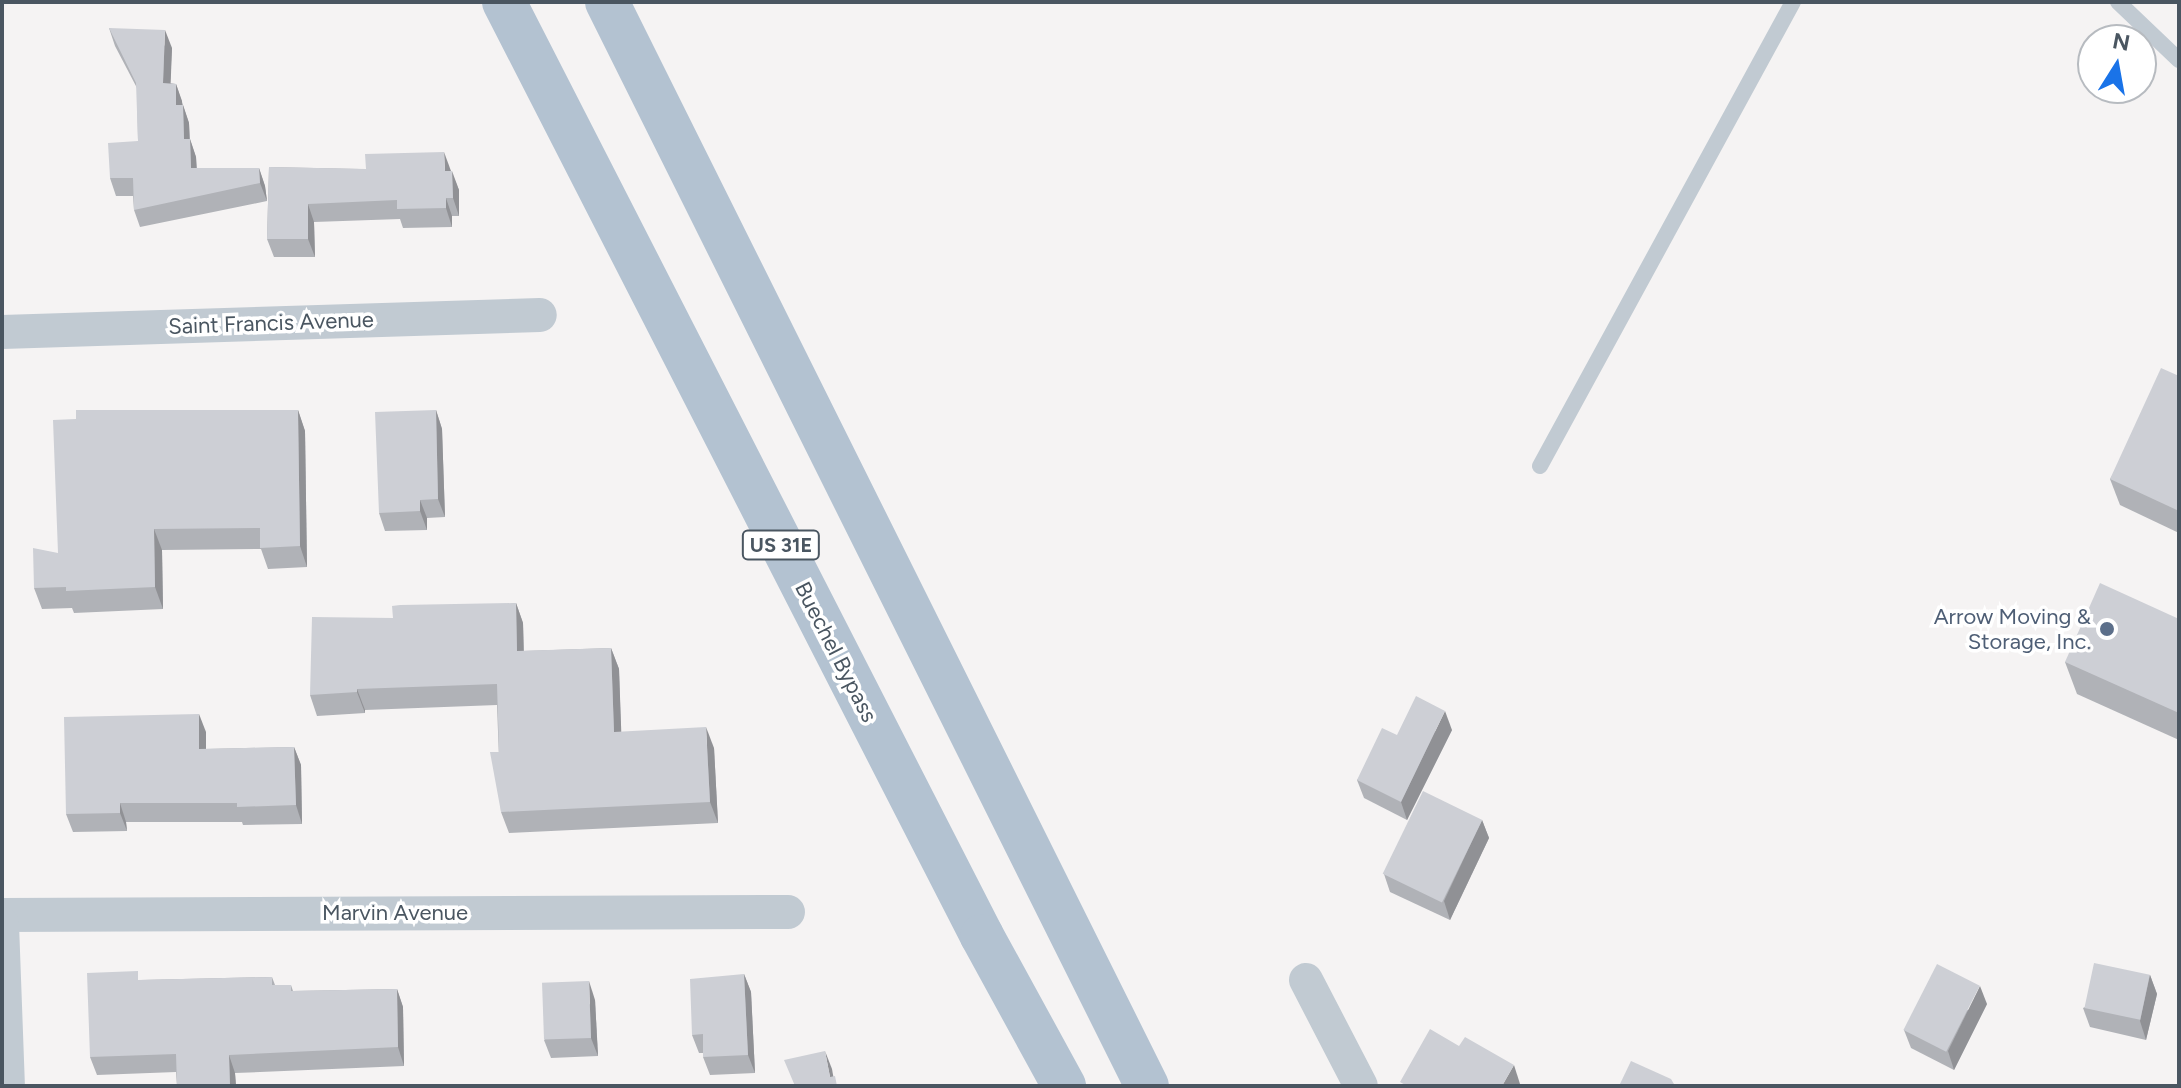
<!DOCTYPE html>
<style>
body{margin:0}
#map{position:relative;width:2181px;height:1088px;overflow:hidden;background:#f5f3f3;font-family:Figtree,sans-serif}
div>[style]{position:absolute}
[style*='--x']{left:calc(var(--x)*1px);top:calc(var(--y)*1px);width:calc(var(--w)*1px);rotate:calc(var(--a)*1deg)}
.lane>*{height:16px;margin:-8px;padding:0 8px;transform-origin:8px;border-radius:8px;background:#c1cad2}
.street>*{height:34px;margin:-17px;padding:0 17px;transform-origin:17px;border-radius:17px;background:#c1cad2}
.primary>*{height:44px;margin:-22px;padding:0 22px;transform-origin:22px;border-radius:22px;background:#b3c2d1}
.wall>*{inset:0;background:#b0b2b7}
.shaded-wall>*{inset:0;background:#909195}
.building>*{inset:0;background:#cdcfd5;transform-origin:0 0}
.dots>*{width:22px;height:22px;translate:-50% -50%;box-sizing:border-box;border:4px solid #fff;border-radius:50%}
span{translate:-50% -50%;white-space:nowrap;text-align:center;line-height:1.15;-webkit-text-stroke:7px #fff;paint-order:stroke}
.shield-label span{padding:2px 6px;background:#fff;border:2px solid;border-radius:6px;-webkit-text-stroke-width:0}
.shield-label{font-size:20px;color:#4a5661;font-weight:700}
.street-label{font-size:22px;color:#4a5661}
.service-label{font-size:22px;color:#4e5e75}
.right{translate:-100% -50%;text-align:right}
.frame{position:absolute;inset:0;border:4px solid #4a5661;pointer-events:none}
.north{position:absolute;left:2077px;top:24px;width:80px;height:80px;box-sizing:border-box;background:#fff;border:2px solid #b7bbc0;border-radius:50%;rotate:11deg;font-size:22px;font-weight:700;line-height:32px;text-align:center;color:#4a5661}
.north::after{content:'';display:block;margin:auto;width:28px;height:36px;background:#1a73e8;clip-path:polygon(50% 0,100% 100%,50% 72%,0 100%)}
</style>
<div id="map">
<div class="lane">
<i style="--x:2118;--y:2;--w:84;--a:43.6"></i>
<i style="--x:1540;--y:466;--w:528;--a:-61.4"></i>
</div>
<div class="street">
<i style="--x:2;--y:332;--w:538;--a:-1.81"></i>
<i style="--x:2;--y:915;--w:786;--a:-0.22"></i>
<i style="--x:2;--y:924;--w:162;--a:87.9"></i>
<i style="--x:1306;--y:980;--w:119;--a:62.6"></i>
</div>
<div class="primary">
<i style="--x:504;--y:2;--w:1049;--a:62.9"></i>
<i style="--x:982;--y:936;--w:171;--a:61.3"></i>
<i style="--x:607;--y:2;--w:1211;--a:63.52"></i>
</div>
<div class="wall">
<i style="clip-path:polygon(109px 28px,172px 48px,170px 83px,176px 84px,189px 123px,190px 139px,196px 157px,197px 168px,259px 168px,265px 186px,267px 201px,140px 227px,134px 210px,133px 196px,116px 196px,110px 178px,138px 141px,137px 88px,115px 46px)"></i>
<i style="clip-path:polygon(269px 167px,451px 171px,459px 190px,459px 216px,452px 216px,452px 227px,403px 228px,400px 219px,314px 222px,315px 257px,274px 257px,267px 239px)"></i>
<i style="clip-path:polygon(2179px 376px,2179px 533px,2120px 505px,2110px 479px)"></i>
<i style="clip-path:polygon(298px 410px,305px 431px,307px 567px,268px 569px,261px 549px,162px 550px,163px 609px,74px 613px,72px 608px,42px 609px,34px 588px,58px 553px)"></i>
<i style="clip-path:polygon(436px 410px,442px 429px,445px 517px,427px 518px,427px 530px,385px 531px,379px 513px)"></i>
<i style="clip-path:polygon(516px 603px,523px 623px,524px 651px,611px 648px,619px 669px,621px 732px,714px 748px,718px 823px,509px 833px,501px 812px,497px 705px,365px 710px,365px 713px,317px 716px,310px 695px,393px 618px)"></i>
<i style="clip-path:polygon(2179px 619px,2179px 740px,2077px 694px,2065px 662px)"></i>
<i style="clip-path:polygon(1452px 730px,1407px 820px,1364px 798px,1357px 780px,1397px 735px)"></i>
<i style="clip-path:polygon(206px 732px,206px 749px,294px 747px,301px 765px,302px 824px,243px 825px,242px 822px,126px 822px,127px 831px,73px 832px,66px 814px)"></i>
<i style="clip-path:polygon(1482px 820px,1489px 838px,1450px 920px,1390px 892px,1384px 874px)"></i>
<i style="clip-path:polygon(744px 974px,751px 992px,755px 1073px,710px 1075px,703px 1057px,703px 1053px,699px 1053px,692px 1035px)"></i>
<i style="clip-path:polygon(2150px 975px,2157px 994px,2146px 1040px,2090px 1027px,2083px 1008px)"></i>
<i style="clip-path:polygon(272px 977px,275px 985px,291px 985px,293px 991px,397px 989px,403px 1007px,404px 1066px,235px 1073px,236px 1086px,177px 1086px,176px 1072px,97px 1075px,90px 1057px,141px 980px)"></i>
<i style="clip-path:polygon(595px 1000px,598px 1056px,551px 1058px,544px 1040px)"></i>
<i style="clip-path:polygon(1987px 1004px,1954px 1070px,1911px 1048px,1904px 1030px)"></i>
</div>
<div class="shaded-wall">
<i style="clip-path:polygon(165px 30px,172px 48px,170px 100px,163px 83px)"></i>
<i style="clip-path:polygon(176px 84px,182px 101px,183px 123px,176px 105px)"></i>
<i style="clip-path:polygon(183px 105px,189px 123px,190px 157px,184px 139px)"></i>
<i style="clip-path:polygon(190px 139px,196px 157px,197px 185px,191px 168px)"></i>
<i style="clip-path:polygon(444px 152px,451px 171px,445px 171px)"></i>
<i style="clip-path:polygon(259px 168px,265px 186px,267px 201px,260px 183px)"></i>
<i style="clip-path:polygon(452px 171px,459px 190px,459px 216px,453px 198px)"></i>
<i style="clip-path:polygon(446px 198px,452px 216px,452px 227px,446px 208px)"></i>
<i style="clip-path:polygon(308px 204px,314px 222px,315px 257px,308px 239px)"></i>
<i style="clip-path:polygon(298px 410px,305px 431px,307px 567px,300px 546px)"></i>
<i style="clip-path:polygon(436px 410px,442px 429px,445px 517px,438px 499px)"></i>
<i style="clip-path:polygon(420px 500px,427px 518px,427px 530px,420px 511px)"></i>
<i style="clip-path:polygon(154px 529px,162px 550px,163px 609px,155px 587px)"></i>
<i style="clip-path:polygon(516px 603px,523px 623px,524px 672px,517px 651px)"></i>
<i style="clip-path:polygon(611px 648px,619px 669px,622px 752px,614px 732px)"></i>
<i style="clip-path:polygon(357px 689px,365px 710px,365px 713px,357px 692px)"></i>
<i style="clip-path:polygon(1445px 711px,1452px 730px,1407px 820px,1401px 802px)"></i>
<i style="clip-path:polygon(199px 714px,206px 732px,206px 767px,199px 749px)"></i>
<i style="clip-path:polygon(706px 727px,714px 748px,718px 823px,710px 802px)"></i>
<i style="clip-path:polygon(294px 747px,301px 765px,302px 824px,296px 805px)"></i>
<i style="clip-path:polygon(120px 803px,126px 822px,127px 831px,120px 813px)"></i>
<i style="clip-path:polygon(1482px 820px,1489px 838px,1450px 920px,1444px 901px)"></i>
<i style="clip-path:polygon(744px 974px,751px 992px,755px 1073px,748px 1055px)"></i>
<i style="clip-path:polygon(2150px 975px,2157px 994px,2146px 1040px,2140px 1021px)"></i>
<i style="clip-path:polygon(589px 981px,595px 1000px,598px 1056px,591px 1038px)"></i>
<i style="clip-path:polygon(1980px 986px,1987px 1004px,1954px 1070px,1948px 1051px)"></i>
<i style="clip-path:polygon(397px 989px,403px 1007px,404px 1066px,398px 1047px)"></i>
<i style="clip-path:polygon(825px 1051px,832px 1069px,835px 1086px,830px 1077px)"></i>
<i style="clip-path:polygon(229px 1055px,235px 1073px,236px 1086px,230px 1086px)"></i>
<i style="clip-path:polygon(1514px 1065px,1520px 1084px,1519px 1086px,1502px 1086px)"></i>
</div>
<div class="building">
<i style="clip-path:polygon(109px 28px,165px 30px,163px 83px,176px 84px,176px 105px,183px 105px,184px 139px,190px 139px,191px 168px,259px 168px,260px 183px,134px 210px,133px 178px,110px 178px,108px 143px,138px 141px,136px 83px)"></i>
<i style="clip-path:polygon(444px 152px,445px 171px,452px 171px,453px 198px,446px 198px,446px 208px,397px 209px,397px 200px,308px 204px,308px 239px,267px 239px,269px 167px,366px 169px,365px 154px)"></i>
<i style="clip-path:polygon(2161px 368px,2179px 376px,2179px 511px,2110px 479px)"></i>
<i style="clip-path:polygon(76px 410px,298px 410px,300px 546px,260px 548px,260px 528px,154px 529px,155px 587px,66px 591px,66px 587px,34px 588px,33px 548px,58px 553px,53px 420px,76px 419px)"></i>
<i style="clip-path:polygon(436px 410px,438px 499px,420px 500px,420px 511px,379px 513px,375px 412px)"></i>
<i style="clip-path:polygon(2100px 583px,2179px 619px,2179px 713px,2065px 662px)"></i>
<i style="clip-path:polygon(516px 603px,517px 651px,611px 648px,614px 732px,706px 727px,710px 802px,501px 812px,490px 752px,499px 752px,497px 684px,357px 689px,357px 692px,310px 695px,312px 617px,393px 618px,392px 606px,400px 605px)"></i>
<i style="clip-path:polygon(1416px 696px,1445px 711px,1401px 802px,1357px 780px,1382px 728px,1397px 735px)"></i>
<i style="clip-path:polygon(199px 714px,199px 749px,294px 747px,296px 805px,237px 807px,237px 803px,120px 803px,120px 813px,66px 814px,64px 717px)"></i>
<i style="left:1423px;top:791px;width:66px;height:92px;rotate:26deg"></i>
<i style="left:2094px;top:963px;width:57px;height:46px;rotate:12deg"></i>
<i style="left:1937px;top:964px;width:48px;height:74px;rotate:27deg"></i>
<i style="clip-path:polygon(138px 971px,138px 980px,272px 977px,272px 985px,291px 985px,291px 991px,397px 989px,398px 1047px,229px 1055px,230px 1086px,177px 1086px,176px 1054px,90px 1057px,87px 973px)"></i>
<i style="clip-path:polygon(744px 974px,748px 1055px,703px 1057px,703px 1034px,692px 1035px,690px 979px)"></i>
<i style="left:589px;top:981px;width:57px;height:47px;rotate:88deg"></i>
<i style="clip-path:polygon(1430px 1029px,1459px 1046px,1465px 1037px,1514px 1065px,1502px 1086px,1407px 1086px,1400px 1082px)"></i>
<i style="clip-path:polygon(825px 1051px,830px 1077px,835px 1076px,837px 1086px,795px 1086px,784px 1060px)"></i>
<i style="clip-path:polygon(1631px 1061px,1671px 1079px,1674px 1084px,1672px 1086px,1619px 1086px)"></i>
</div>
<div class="dots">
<i style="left:2107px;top:629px;background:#5c6f8a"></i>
</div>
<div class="shield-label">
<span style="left:781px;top:545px">US 31E</span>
</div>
<div class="street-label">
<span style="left:271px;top:323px;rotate:-2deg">Saint Francis Avenue</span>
<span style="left:836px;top:652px;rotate:63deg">Buechel Bypass</span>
<span style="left:395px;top:913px">Marvin Avenue</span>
</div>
<div class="service-label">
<span class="right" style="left:2091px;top:629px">Arrow Moving &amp;<br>Storage, Inc.</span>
</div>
<div class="frame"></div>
<div class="north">N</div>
</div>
